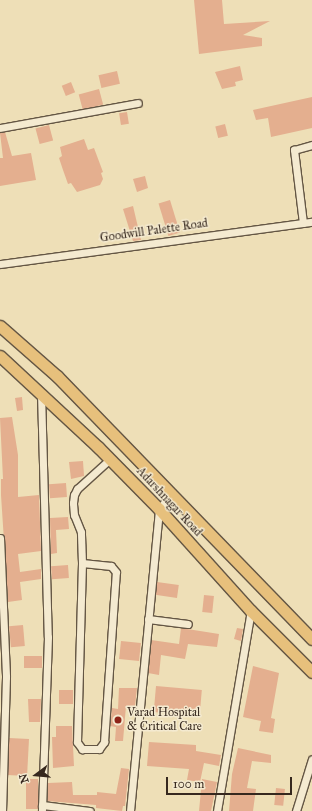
<!DOCTYPE html>
<style>
body{margin:0}
#map{position:relative;width:312px;height:811px;overflow:hidden;background:#eedfb7;font-family:"IM FELL Great Primer",serif}
div>[style]{position:absolute}
[style*='--x']{left:calc(var(--x)*1px);top:calc(var(--y)*1px);width:calc(var(--w)*1px);rotate:calc(var(--a)*1deg)}
.building>*{inset:0;background:#e4af8f;transform-origin:0 0}
.roads{filter:drop-shadow(1px 0 #645644) drop-shadow(-1px 0 #645644) drop-shadow(0 1px #645644) drop-shadow(0 -1px #645644)}
.minor>*{height:7px;margin:-3.5px;padding:0 3.5px;transform-origin:3.5px;border-radius:3.5px;background:#f4ead0}
.primary>*{height:11px;margin:-5.5px;padding:0 5.5px;transform-origin:5.5px;border-radius:5.5px;background:#e7c07c}
.dots>*{width:11px;height:11px;translate:-50% -50%;box-sizing:border-box;border:2px solid #f4ead0;border-radius:50%}
span{translate:-50% -50%;white-space:nowrap;text-align:center;line-height:1.15;-webkit-text-stroke:3px #f4ead0;paint-order:stroke}
.street-label{font-size:12px;color:#36281e}
.poi-label{font-size:12px;color:#36281e}
.left{translate:0 -50%;text-align:left}
.north{position:absolute;left:16px;top:755px;width:40px;height:40px;-webkit-text-stroke:3px #f4ead0;paint-order:stroke;rotate:254deg;font-size:11px;font-weight:700;line-height:16px;text-align:center;color:#36281e}
.north::after{content:'';display:block;margin:auto;width:14px;height:18px;background:#36281e;clip-path:polygon(50% 0,100% 100%,50% 72%,0 100%)}
.scale{position:absolute;left:166px;top:777px;width:126px;height:18px;box-sizing:border-box;border:2px solid #36281e;border-top:0;padding-left:5px;font-size:12px;line-height:14px;white-space:nowrap;color:#36281e;-webkit-text-stroke:3px #f4ead0;paint-order:stroke}
</style>
<div id="map">
<div class="building">
<i style="clip-path:polygon(194px 0,222px 0,224px 24px,270px 21px,243px 35px,262px 38px,262px 46px,199px 54px)"></i>
<i style="clip-path:polygon(240px 66px,243px 80px,235px 82px,236px 86px,222px 89px,215px 72px)"></i>
<i style="left:117px;top:71px;width:13px;height:19px;rotate:77deg"></i>
<i style="left:71px;top:82px;width:11px;height:10px;rotate:68deg"></i>
<i style="left:99px;top:89px;width:16px;height:21px;rotate:75deg"></i>
<i style="clip-path:polygon(312px 97px,312px 128px,271px 137px,268px 118px,256px 120px,253px 110px)"></i>
<i style="left:127px;top:112px;width:12px;height:8px;rotate:81deg"></i>
<i style="left:225px;top:124px;width:12px;height:10px;rotate:76deg"></i>
<i style="left:49px;top:125px;width:16px;height:14px;rotate:75deg"></i>
<i style="clip-path:polygon(5px 132px,12px 156px,31px 153px,36px 180px,0 186px,0 158px,3px 158px,0 133px)"></i>
<i style="clip-path:polygon(84px 139px,88px 150px,94px 148px,103px 172px,101px 173px,103px 179px,100px 185px,77px 192px,71px 183px,68px 184px,63px 170px,59px 158px,62px 156px,60px 147px)"></i>
<i style="clip-path:polygon(145px 176px,148px 188px,137px 192px,133px 179px)"></i>
<i style="left:170px;top:200px;width:34px;height:12px;rotate:73deg"></i>
<i style="clip-path:polygon(133px 206px,141px 240px,133px 241px,123px 209px)"></i>
<i style="clip-path:polygon(22px 397px,23px 410px,17px 411px,15px 398px)"></i>
<i style="clip-path:polygon(12px 417px,18px 455px,18px 497px,39px 495px,41px 551px,18px 554px,20px 572px,41px 569px,41px 579px,20px 582px,22px 600px,8px 602px,1px 495px,1px 479px,3px 479px,0 418px)"></i>
<i style="clip-path:polygon(83px 461px,84px 476px,71px 479px,69px 462px)"></i>
<i style="left:66px;top:483px;width:14px;height:17px;rotate:86deg"></i>
<i style="clip-path:polygon(68px 517px,69px 529px,56px 530px,57px 553px,51px 554px,50px 518px)"></i>
<i style="left:68px;top:565px;width:13px;height:17px;rotate:86deg"></i>
<i style="left:157px;top:582px;width:22px;height:13px;rotate:8deg"></i>
<i style="left:204px;top:595px;width:10px;height:17px;rotate:6deg"></i>
<i style="left:23px;top:625px;width:21px;height:14px;rotate:85deg"></i>
<i style="clip-path:polygon(181px 628px,219px 634px,217px 647px,188px 644px,185px 659px,161px 655px,159px 675px,148px 673px,151px 640px,179px 644px)"></i>
<i style="clip-path:polygon(237px 628px,243px 629px,241px 641px,234px 639px)"></i>
<i style="left:121px;top:641px;width:20px;height:18px;rotate:6deg"></i>
<i style="left:42px;top:656px;width:12px;height:18px;rotate:90deg"></i>
<i style="clip-path:polygon(253px 666px,279px 673px,271px 718px,275px 719px,273px 733px,259px 731px,261px 721px,243px 717px)"></i>
<i style="left:156px;top:686px;width:46px;height:26px;rotate:5deg"></i>
<i style="clip-path:polygon(119px 688px,137px 688px,135px 706px,126px 706px,123px 741px,115px 741px,116px 727px,110px 726px,112px 708px,118px 709px)"></i>
<i style="left:59px;top:690px;width:14px;height:14px"></i>
<i style="clip-path:polygon(28px 699px,41px 699px,40px 722px,29px 722px)"></i>
<i style="clip-path:polygon(56px 726px,72px 726px,74px 766px,53px 768px,52px 737px,56px 737px)"></i>
<i style="left:29px;top:739px;width:37px;height:20px;rotate:93deg"></i>
<i style="clip-path:polygon(149px 742px,196px 745px,196px 751px,221px 755px,219px 766px,204px 763px,200px 782px,187px 780px,189px 769px,147px 766px)"></i>
<i style="clip-path:polygon(238px 748px,271px 755px,271px 763px,252px 761px,247px 788px,256px 789px,253px 811px,229px 811px,232px 774px)"></i>
<i style="clip-path:polygon(121px 768px,129px 769px,125px 806px,123px 806px,122px 811px,96px 808px,96px 805px,47px 801px,48px 783px,72px 782px,73px 795px,97px 795px,97px 792px,116px 794px)"></i>
<i style="left:26px;top:779px;width:12px;height:30px"></i>
<i style="clip-path:polygon(202px 779px,217px 782px,211px 811px,199px 811px)"></i>
<i style="left:276px;top:788px;width:9px;height:17px;rotate:6deg"></i>
</div>
<div class="roads">
<div class="minor">
<i style="--x:0;--y:128;--w:140;--a:-10.3"></i>
<i style="--x:303;--y:223;--w:74;--a:-97"></i>
<i style="--x:294;--y:150;--w:19;--a:-16"></i>
<i style="--x:0;--y:264;--w:315;--a:-7.7"></i>
<i style="--x:41;--y:393;--w:244;--a:88.4"></i>
<i style="--x:48;--y:637;--w:174;--a:92"></i>
<i style="--x:0;--y:538;--w:139;--a:87.5"></i>
<i style="--x:6;--y:677;--w:134;--a:91.7"></i>
<i style="--x:82;--y:563;--w:179;--a:91.6"></i>
<i style="--x:77;--y:742;--w:9;--a:54"></i>
<i style="--x:82;--y:749;--w:17;--a:0"></i>
<i style="--x:99;--y:749;--w:9;--a:-54"></i>
<i style="--x:104;--y:742;--w:170;--a:-86"></i>
<i style="--x:116;--y:572;--w:8;--a:-130"></i>
<i style="--x:111;--y:566;--w:29;--a:-174"></i>
<i style="--x:82;--y:563;--w:31;--a:-92"></i>
<i style="--x:81;--y:532;--w:18;--a:-112"></i>
<i style="--x:74;--y:515;--w:12;--a:-95"></i>
<i style="--x:73;--y:503;--w:8;--a:-83"></i>
<i style="--x:74;--y:495;--w:7;--a:-63"></i>
<i style="--x:77;--y:489;--w:45;--a:-42.3"></i>
<i style="--x:148;--y:619;--w:40;--a:7.1"></i>
<i style="--x:42;--y:805;--w:48;--a:7.1"></i>
<i style="--x:130;--y:811;--w:303;--a:-84.5"></i>
<i style="--x:159;--y:509;--w:21;--a:-51"></i>
<i style="--x:217;--y:811;--w:203;--a:-80.4"></i>
<i style="--x:296;--y:811;--w:54;--a:-72.9"></i>
</div>
<div class="primary">
<i style="--x:0;--y:326;--w:76;--a:41.3"></i>
<i style="--x:57;--y:376;--w:366;--a:45.9"></i>
<i style="--x:0;--y:356;--w:134;--a:42.9"></i>
<i style="--x:98;--y:447;--w:87;--a:45.5"></i>
<i style="--x:159;--y:509;--w:137;--a:48"></i>
<i style="--x:251;--y:611;--w:86;--a:45"></i>
</div>
</div>
<div class="dots">
<i style="left:118px;top:720px;background:#8f2418"></i>
</div>
<div class="street-label">
<span style="left:154px;top:231px;rotate:-8deg">Goodwill Palette Road</span>
<span style="left:169px;top:502px;rotate:47deg">Adarshnagar Road</span>
</div>
<div class="poi-label">
<span class="left" style="left:127px;top:720px">Varad Hospital<br>&amp; Critical Care</span>
</div>
<div class="north">N</div>
<div class="scale">100 m</div>
</div>
